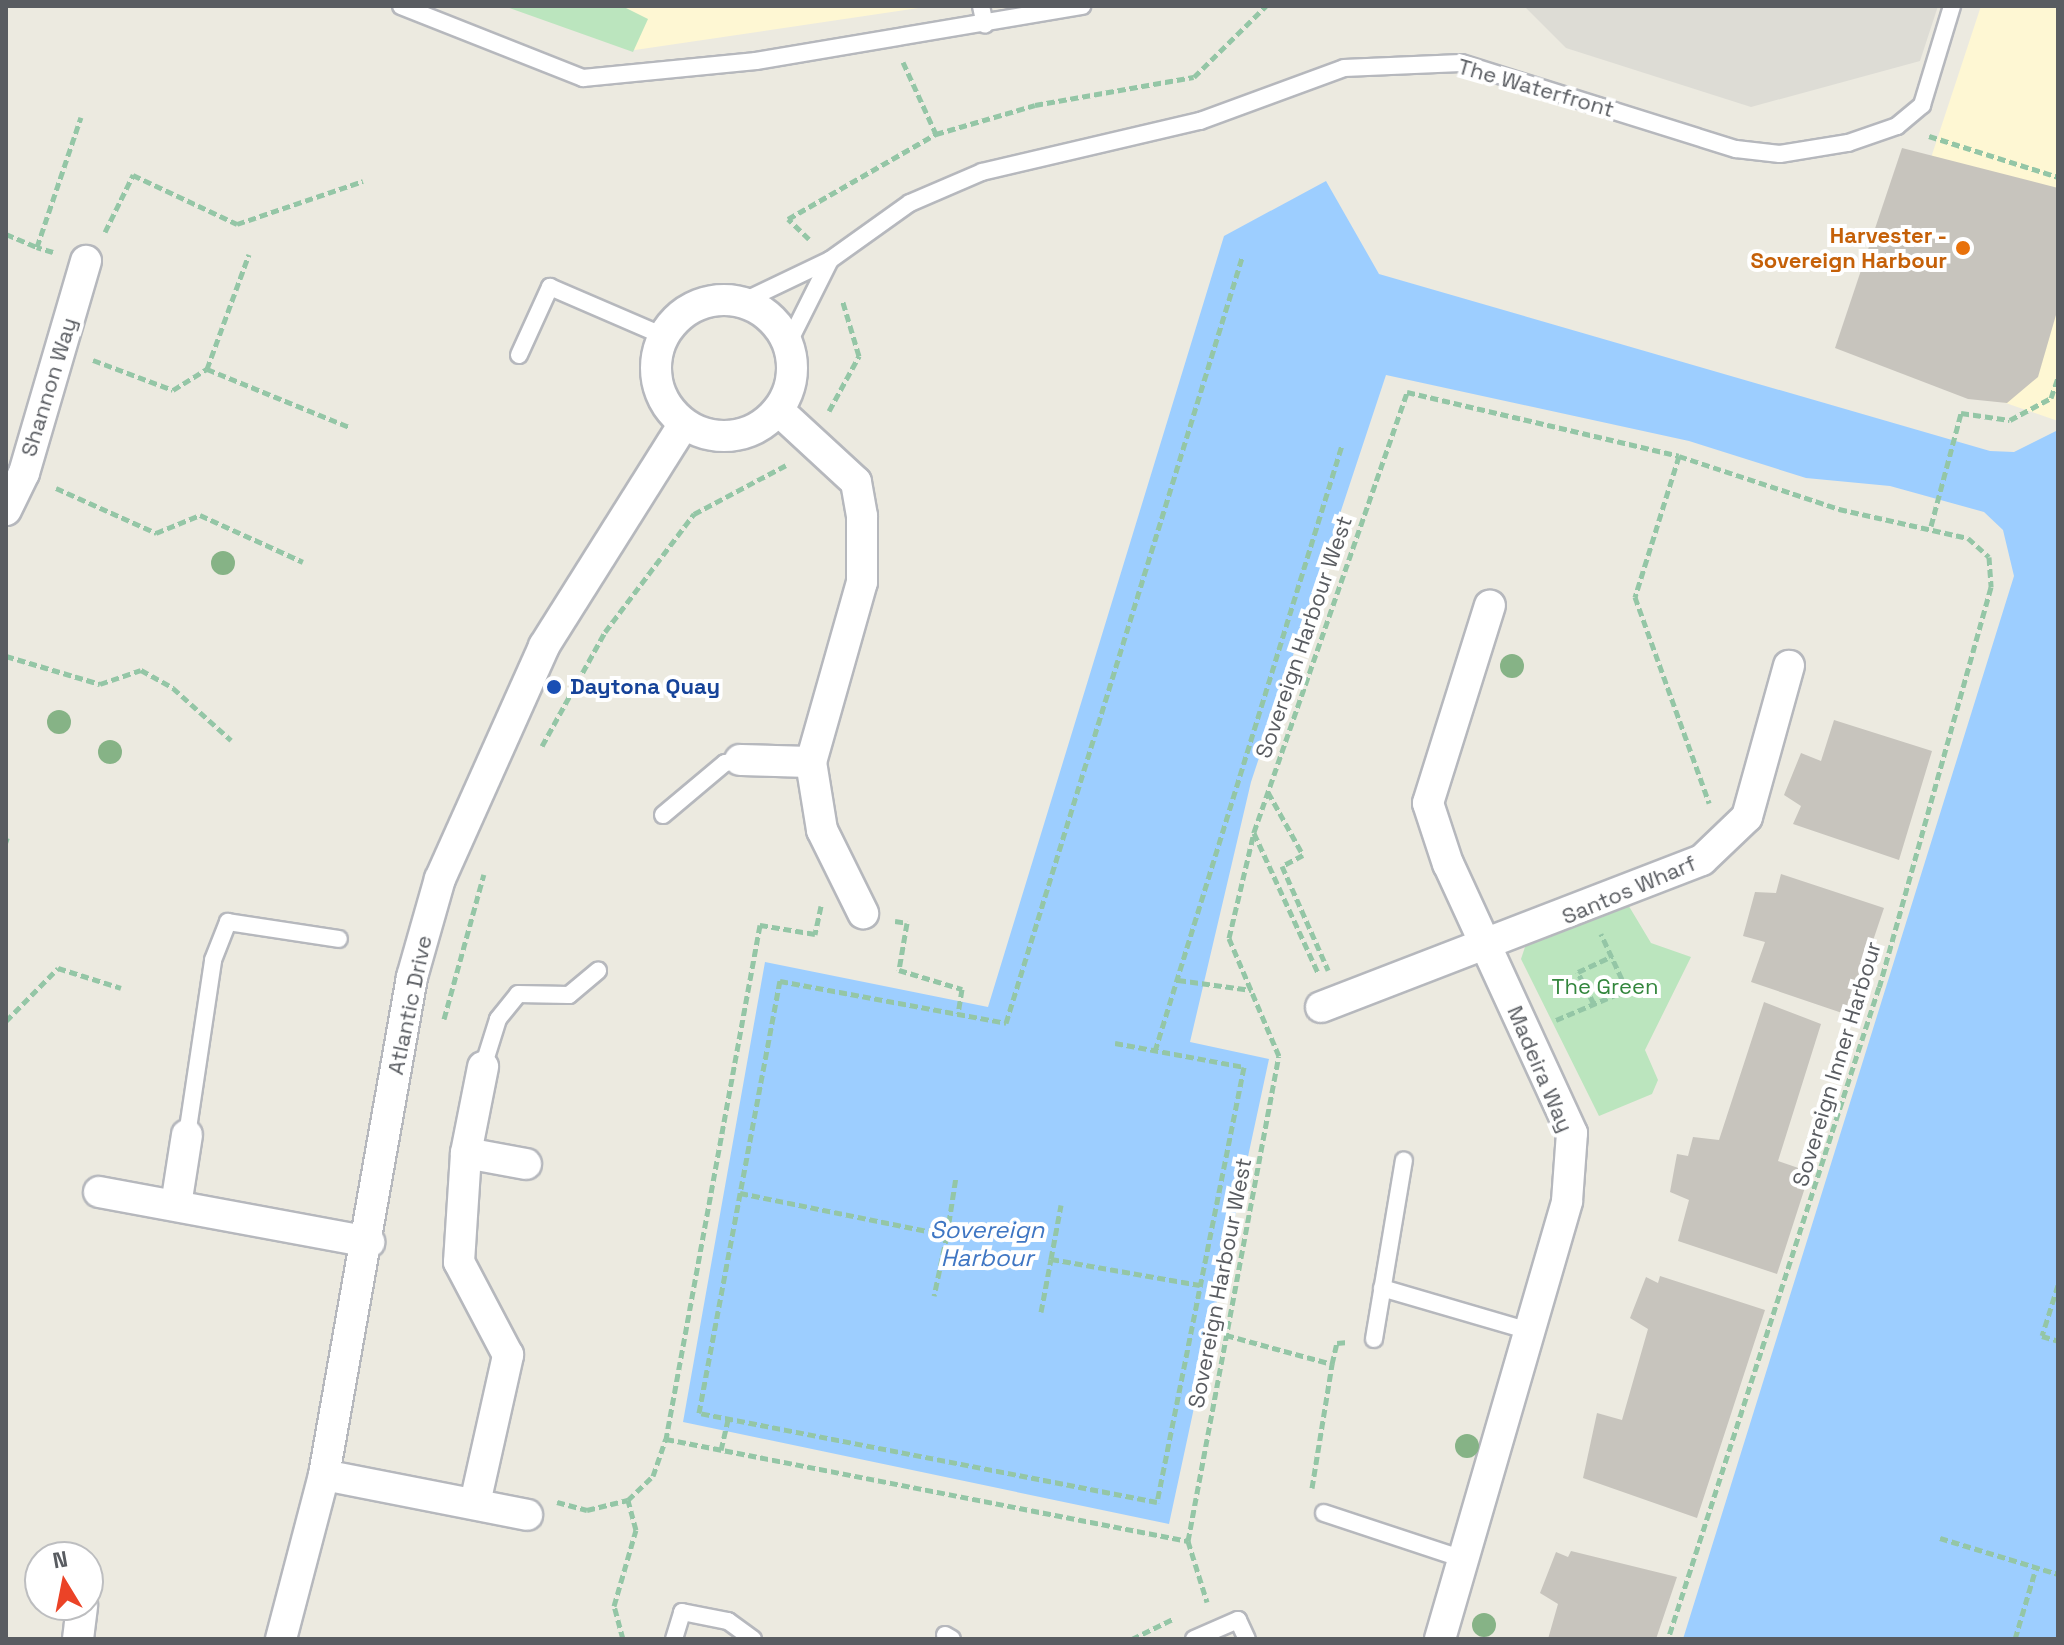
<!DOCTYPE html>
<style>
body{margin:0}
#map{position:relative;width:2064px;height:1645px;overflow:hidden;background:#eceae0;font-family:"Space Grotesk",sans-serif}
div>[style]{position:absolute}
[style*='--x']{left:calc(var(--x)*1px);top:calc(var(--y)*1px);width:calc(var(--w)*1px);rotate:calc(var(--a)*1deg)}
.commercial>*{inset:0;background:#fef7d3}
.industrial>*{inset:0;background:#dddcd5}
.green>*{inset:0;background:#bbe5be}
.water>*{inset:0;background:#9dceff}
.building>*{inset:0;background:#c7c4bd}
.path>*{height:5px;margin-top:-2.5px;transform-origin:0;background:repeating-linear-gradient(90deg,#94c6a6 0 8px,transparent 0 12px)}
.roads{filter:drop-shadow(2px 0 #b6b8bd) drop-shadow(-2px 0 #b6b8bd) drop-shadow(0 2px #b6b8bd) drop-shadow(0 -2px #b6b8bd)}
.service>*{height:16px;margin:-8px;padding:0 8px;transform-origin:8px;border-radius:8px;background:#fff}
.minor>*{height:30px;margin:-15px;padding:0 15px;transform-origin:15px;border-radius:15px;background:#fff}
.minor>.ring{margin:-15px;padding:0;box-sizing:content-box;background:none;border:30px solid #fff;border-radius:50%}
.trees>*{width:24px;height:24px;margin:-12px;border-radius:50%;background:#86b386}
.dots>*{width:22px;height:22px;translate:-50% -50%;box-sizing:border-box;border:4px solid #fff;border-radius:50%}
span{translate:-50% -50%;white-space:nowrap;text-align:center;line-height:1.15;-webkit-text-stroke:8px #fff;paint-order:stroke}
.street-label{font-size:22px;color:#595c61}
.food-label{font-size:22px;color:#c56008;font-weight:700}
.right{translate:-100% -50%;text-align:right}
.transit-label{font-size:22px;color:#164399;font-weight:700}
.left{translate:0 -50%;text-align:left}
.park-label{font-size:22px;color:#33863d}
.water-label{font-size:24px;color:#3f76c3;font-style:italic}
.frame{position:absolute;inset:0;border:8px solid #595c61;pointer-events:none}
.north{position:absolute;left:24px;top:1541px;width:80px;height:80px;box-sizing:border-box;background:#fff;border:2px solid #bdbec0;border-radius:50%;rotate:350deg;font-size:22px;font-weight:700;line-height:32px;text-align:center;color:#595c61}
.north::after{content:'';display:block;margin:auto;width:28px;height:36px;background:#eb4327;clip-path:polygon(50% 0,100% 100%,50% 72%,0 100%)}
</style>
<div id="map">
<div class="commercial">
<i style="clip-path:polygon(527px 6px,932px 6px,635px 50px)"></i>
<i style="clip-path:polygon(1981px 6px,2058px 6px,2058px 421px,1866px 355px)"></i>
</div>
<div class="industrial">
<i style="clip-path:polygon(1524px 6px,1938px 6px,1920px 61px,1751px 107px,1566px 48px)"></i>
</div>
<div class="green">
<i style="clip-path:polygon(504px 6px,622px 6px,648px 19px,633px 52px)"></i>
<i style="clip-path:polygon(1627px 903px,1651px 943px,1691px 957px,1645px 1050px,1658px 1080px,1652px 1094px,1599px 1116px,1521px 959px,1526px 944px)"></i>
</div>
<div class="water">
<i style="clip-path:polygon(1326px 181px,1379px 274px,1990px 451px,2014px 452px,2058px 430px,2058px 1639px,1683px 1639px,2014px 576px,2003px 530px,1984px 512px,1890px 486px,1806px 478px,1689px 441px,1386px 375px,1251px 782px,1190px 1042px,1269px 1059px,1169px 1524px,683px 1422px,765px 962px,988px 1007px,1224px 236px)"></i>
</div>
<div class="building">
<i style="clip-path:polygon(1902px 148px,2058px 188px,2058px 308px,2038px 377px,2007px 403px,1968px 399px,1835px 348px)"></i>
<i style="clip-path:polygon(1834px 720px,1932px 751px,1899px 860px,1793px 824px,1801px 806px,1784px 795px,1801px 753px,1821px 761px)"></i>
<i style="clip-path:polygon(1781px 874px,1884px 908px,1848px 1015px,1751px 982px,1765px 942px,1743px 936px,1755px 892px,1776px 893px)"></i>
<i style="clip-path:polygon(1764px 1002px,1821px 1024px,1778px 1161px,1810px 1172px,1777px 1274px,1678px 1241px,1689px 1200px,1670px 1192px,1677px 1154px,1688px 1156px,1693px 1137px,1719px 1140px)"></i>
<i style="clip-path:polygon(1660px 1276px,1765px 1310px,1697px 1518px,1583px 1478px,1597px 1413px,1622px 1420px,1648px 1329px,1630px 1318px,1646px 1277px,1658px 1283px)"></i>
<i style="clip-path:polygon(1571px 1551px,1677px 1577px,1656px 1639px,1548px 1639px,1558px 1604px,1540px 1593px,1556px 1552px,1568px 1557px)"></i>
</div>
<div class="path">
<i style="--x:903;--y:62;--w:79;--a:65.4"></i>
<i style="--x:1929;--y:136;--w:135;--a:17.6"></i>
<i style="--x:105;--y:232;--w:64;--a:-63.8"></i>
<i style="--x:133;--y:175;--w:115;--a:25.2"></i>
<i style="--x:237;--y:224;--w:133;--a:-18.8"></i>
<i style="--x:6;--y:234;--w:34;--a:23"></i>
<i style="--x:809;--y:239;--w:29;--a:-136"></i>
<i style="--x:788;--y:219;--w:171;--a:-29.9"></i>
<i style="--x:936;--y:134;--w:103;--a:-16.3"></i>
<i style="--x:1035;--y:105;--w:161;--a:-10"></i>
<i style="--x:1194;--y:77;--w:101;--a:-44.6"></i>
<i style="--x:53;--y:252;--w:17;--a:-163"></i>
<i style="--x:37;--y:247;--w:137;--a:-71.3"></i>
<i style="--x:93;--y:360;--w:85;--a:20.6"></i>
<i style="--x:173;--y:390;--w:40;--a:-32"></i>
<i style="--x:207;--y:369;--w:153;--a:22.2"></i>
<i style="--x:207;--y:369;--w:122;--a:-69.9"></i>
<i style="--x:829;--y:411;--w:63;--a:-61.4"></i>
<i style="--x:859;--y:356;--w:59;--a:-106.6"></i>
<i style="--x:1679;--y:456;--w:148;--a:107.3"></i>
<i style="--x:1635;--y:597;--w:219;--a:70.2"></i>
<i style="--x:56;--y:488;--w:110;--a:24.2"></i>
<i style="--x:156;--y:533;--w:48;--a:-22.2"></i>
<i style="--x:200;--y:515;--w:113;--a:24.5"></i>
<i style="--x:1931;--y:526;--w:117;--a:-75.1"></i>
<i style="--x:1961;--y:413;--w:49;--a:8.1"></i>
<i style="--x:2010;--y:420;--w:47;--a:-28.2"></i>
<i style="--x:2051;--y:398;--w:21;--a:-71"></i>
<i style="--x:6;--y:656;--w:98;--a:16.6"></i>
<i style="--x:100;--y:684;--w:43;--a:-18.9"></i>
<i style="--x:141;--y:670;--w:37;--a:29"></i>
<i style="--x:173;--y:688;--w:78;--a:41.9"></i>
<i style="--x:542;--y:746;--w:130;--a:-61.1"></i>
<i style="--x:605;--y:632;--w:148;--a:-53"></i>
<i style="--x:694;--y:514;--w:104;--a:-28"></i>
<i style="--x:1268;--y:792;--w:72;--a:60.9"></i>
<i style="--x:1303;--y:855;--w:24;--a:152"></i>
<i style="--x:1282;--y:866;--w:114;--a:66.1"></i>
<i style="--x:1254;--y:833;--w:154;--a:65.4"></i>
<i style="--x:6;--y:840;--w:3;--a:18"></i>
<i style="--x:821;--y:906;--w:29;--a:102"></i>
<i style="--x:815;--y:934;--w:56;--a:-170.7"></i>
<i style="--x:760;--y:925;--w:523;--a:100.36"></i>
<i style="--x:666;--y:1439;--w:532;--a:11.06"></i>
<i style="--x:1188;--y:1541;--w:493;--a:-79.4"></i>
<i style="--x:1279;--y:1056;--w:128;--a:-113"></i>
<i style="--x:1229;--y:938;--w:109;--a:-76.7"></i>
<i style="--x:1254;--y:832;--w:466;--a:-70.8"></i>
<i style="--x:1407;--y:392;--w:279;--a:13.2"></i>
<i style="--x:1679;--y:456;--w:169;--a:18.3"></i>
<i style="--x:1839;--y:509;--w:132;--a:12.7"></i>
<i style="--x:1968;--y:538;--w:28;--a:42"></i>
<i style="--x:1989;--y:557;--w:30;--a:86"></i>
<i style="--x:1991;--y:587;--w:415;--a:105.6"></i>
<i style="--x:1879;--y:987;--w:685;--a:107.93"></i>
<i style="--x:895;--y:921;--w:12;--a:9"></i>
<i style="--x:907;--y:923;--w:48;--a:99.7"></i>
<i style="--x:899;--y:970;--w:66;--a:16.8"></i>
<i style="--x:962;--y:989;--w:25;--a:99"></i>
<i style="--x:1178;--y:980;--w:74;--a:7.8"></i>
<i style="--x:1594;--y:1004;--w:36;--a:-117"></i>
<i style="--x:1578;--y:972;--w:38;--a:-25"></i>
<i style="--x:444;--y:1019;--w:150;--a:-74.6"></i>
<i style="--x:1556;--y:1020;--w:77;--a:-22.9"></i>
<i style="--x:1627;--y:990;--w:62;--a:-114.9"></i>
<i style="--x:6;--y:1021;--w:74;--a:-45.5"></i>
<i style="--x:58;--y:968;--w:66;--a:17.6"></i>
<i style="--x:1115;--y:1043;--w:131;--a:10.5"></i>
<i style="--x:1244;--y:1067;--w:444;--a:101.3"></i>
<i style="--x:1157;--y:1502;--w:467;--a:-169"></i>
<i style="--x:699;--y:1413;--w:440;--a:-79.4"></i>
<i style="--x:780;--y:981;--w:230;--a:10.5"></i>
<i style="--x:1006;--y:1023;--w:801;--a:-72.86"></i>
<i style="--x:1155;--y:1051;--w:634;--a:-72.85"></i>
<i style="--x:740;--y:1193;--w:211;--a:11.5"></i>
<i style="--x:947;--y:1235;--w:62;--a:102"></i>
<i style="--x:947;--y:1235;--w:59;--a:-81.2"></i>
<i style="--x:1051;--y:1259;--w:55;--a:-79.5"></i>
<i style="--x:2058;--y:1285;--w:53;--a:107.4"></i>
<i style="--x:2042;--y:1336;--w:17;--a:17"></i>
<i style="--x:1041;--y:1312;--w:54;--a:-79.3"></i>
<i style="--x:1051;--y:1259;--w:151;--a:9.9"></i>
<i style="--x:1226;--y:1335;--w:110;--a:15.3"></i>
<i style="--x:721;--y:1450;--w:32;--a:-77"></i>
<i style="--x:1312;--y:1488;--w:126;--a:-80.8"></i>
<i style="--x:1332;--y:1364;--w:22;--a:-77"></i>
<i style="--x:1337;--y:1343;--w:11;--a:-5"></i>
<i style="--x:557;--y:1502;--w:31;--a:15"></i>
<i style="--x:587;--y:1510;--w:42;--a:-13.7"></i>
<i style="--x:628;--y:1500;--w:35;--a:-44"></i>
<i style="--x:653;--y:1476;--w:39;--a:-71"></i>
<i style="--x:1940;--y:1538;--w:123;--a:17"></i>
<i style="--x:1188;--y:1541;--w:64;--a:72.7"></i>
<i style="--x:623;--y:1639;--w:34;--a:-105"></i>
<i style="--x:614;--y:1606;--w:79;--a:-73.9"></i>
<i style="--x:636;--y:1530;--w:31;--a:-105"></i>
<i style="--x:1132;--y:1639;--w:46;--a:-26"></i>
<i style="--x:2015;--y:1639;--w:74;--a:-73.5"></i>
</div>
<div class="roads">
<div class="service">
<i style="--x:401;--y:6;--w:196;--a:21.6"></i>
<i style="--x:583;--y:78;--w:174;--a:-5.6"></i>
<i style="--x:756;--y:61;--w:331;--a:-9.6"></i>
<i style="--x:981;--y:6;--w:19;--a:78"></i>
<i style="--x:742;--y:302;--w:98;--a:-25.5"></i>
<i style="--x:830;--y:260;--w:98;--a:-35.5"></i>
<i style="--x:910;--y:203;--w:78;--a:-23.3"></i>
<i style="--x:982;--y:172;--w:224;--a:-13.2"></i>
<i style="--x:1200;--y:121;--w:153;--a:-20.2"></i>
<i style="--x:1344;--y:68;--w:117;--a:-2.4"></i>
<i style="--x:1461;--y:63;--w:288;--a:17.4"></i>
<i style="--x:1736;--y:149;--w:44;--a:6.5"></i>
<i style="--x:1780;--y:154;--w:69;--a:-9.2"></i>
<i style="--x:1848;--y:143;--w:52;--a:-19.1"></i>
<i style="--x:1897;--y:126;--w:33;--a:-40"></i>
<i style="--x:1922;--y:105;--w:103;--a:-73.1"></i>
<i style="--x:788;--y:344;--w:94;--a:-63.4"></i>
<i style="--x:519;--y:355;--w:75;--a:-65.5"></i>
<i style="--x:550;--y:287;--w:124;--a:23.3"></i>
<i style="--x:663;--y:815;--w:81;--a:-40"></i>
<i style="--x:725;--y:763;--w:15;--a:-11"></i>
<i style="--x:483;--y:1067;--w:50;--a:-72.6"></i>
<i style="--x:498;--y:1019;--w:32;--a:-51"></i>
<i style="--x:518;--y:994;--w:51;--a:1.1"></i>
<i style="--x:569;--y:995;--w:38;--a:-40"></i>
<i style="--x:187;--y:1135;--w:177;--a:-81.5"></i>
<i style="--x:213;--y:960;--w:41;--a:-68.5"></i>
<i style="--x:228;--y:922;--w:112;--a:8.7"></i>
<i style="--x:1382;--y:1288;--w:153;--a:16.3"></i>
<i style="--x:1374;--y:1339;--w:181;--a:-80.5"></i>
<i style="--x:1324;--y:1513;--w:146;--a:18.3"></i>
<i style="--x:945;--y:1635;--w:8;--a:30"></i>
<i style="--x:674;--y:1639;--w:28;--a:-73"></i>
<i style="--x:682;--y:1612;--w:47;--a:11.1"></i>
<i style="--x:728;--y:1621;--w:31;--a:36"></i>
<i style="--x:1194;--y:1639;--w:48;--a:-23.4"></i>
<i style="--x:1238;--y:1620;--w:21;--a:65"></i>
</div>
<div class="minor">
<i class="ring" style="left:656px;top:300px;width:106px;height:106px"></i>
<i style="--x:778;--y:410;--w:106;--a:42.7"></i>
<i style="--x:856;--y:482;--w:35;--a:80"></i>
<i style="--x:862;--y:516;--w:66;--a:90"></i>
<i style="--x:862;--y:582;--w:187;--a:105.8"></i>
<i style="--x:811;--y:762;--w:69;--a:80.8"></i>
<i style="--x:822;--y:830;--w:93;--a:63.7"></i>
<i style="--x:6;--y:510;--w:41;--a:-64.1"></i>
<i style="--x:24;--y:473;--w:221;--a:-73.7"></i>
<i style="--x:740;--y:760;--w:71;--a:1.6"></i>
<i style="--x:1321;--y:1007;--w:408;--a:-21.1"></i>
<i style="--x:1702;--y:860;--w:62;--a:-43.7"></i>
<i style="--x:1747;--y:817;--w:157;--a:-74.5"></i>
<i style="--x:466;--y:1153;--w:61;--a:10.4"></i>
<i style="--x:99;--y:1192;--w:275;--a:10.5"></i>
<i style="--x:176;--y:1205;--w:71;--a:-81.1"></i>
<i style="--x:324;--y:1475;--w:207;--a:11.1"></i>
<i style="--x:475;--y:1503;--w:152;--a:-77.4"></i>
<i style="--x:508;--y:1355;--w:105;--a:-117.8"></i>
<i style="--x:459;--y:1262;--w:109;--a:-86.3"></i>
<i style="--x:466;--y:1153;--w:88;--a:-78.8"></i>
<i style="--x:78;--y:1639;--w:34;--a:-83"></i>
<i style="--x:281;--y:1639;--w:170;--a:-75.3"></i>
<i style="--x:324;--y:1475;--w:506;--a:-79.98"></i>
<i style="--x:412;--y:977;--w:102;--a:-74.1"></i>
<i style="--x:440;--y:879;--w:255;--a:-65.9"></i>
<i style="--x:544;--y:646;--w:262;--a:-57.8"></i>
<i style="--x:1440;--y:1639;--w:456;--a:-73.8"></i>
<i style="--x:1567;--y:1201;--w:68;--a:-85.8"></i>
<i style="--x:1572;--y:1133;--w:296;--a:-114.7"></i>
<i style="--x:1448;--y:864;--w:64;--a:-108.2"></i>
<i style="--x:1428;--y:803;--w:207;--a:-72.6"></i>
</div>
</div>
<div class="trees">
<i style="left:223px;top:563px"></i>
<i style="left:1512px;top:666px"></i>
<i style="left:59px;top:722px"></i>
<i style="left:110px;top:752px"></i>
<i style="left:1467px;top:1446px"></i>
<i style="left:1484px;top:1625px"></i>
</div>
<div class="dots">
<i style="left:1963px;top:248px;background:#e8710a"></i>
<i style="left:554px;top:687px;background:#1a4fb4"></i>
</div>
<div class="street-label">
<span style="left:1536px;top:88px;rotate:16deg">The Waterfront</span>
<span style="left:49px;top:387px;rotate:-73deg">Shannon Way</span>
<span style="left:1304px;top:637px;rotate:-71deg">Sovereign Harbour West</span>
<span style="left:1629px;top:890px;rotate:-23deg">Santos Wharf</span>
<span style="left:410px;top:1005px;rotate:-78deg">Atlantic Drive</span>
<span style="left:1837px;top:1064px;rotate:-73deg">Sovereign Inner Harbour</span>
<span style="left:1540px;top:1069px;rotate:67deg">Madeira Way</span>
<span style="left:1220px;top:1283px;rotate:-79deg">Sovereign Harbour West</span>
</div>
<div class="food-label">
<span class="right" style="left:1947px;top:248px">Harvester -<br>Sovereign Harbour</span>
</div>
<div class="transit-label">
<span class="left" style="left:570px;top:687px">Daytona Quay</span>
</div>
<div class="park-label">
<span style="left:1605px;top:987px">The Green</span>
</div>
<div class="water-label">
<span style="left:987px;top:1244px">Sovereign<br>Harbour</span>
</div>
<div class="frame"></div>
<div class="north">N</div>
</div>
